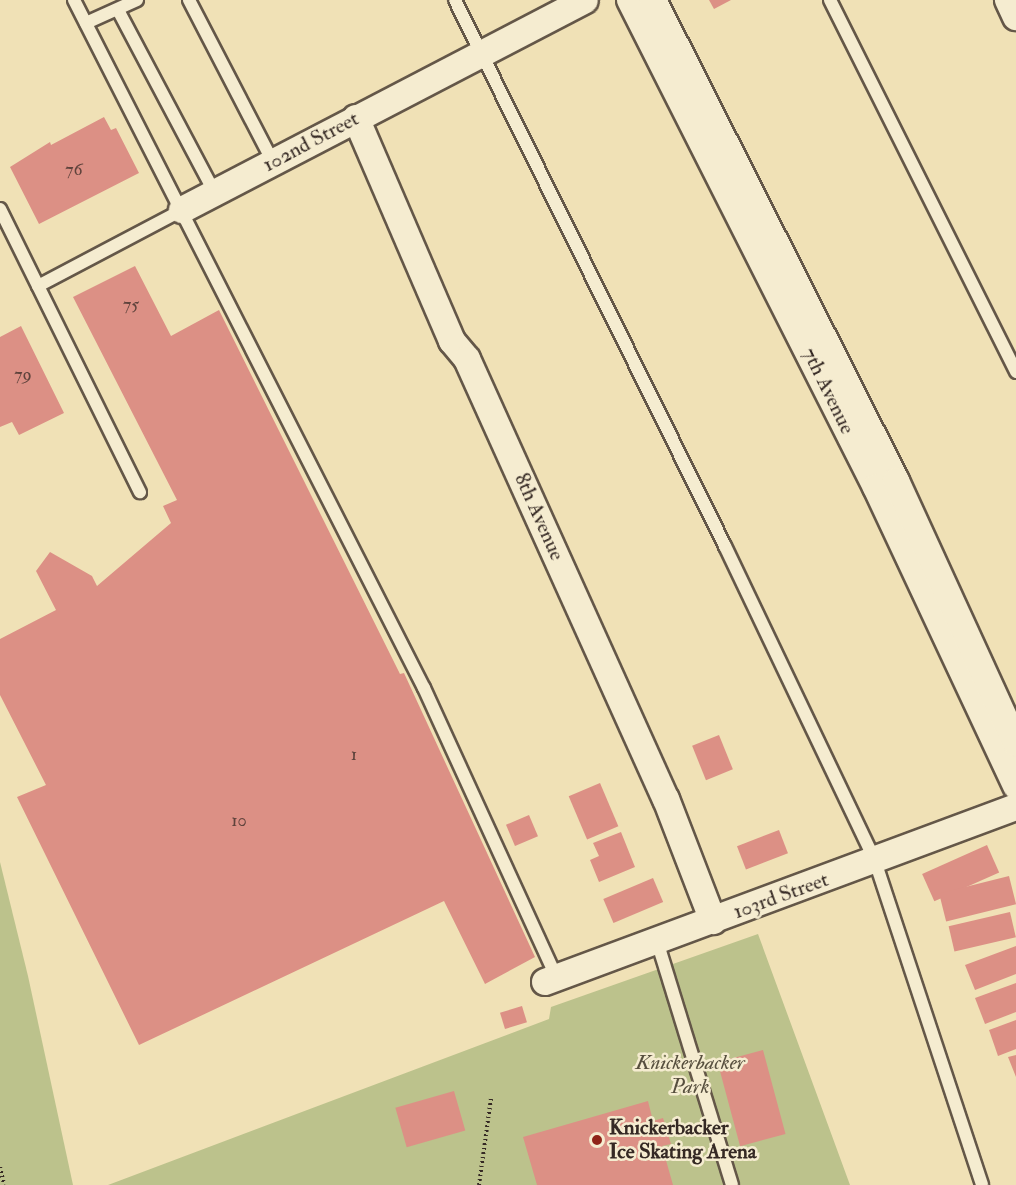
<!DOCTYPE html>
<style>
body{margin:0}
#map{position:relative;width:1016px;height:1185px;overflow:hidden;background:#f0e1b6;font-family:"IM FELL Double Pica",serif}
div>[style]{position:absolute}
[style*='--x']{left:calc(var(--x)*1px);top:calc(var(--y)*1px);width:calc(var(--w)*1px);rotate:calc(var(--a)*1deg)}
.green>*{inset:0;background:#bcc28c}
.building>*{inset:0;background:#dc9085;transform-origin:0 0}
.path>*{height:4px;margin-top:-2px;transform-origin:0;background:repeating-linear-gradient(90deg,#352924 0 1.5px,transparent 0 4.5px)}
.roads{filter:drop-shadow(2px 0 #645748) drop-shadow(-2px 0 #645748) drop-shadow(0 2px #645748) drop-shadow(0 -2px #645748)}
.lane>*{height:12px;margin:-6px;padding:0 6px;transform-origin:6px;border-radius:6px;background:#f5ecd0}
.street>*{height:26px;margin:-13px;padding:0 13px;transform-origin:13px;border-radius:13px;background:#f5ecd0}
.dots>*{width:16px;height:16px;translate:-50% -50%;box-sizing:border-box;border:3px solid #f5ecd0;border-radius:50%}
span{translate:-50% -50%;white-space:nowrap;text-align:center;line-height:1.15;-webkit-text-stroke:5px #f5ecd0;paint-order:stroke}
.number-label{font-size:18px;color:#5f433c}
.number-label span{-webkit-text-stroke-width:0}
.street-label{font-size:21px;color:#352924}
.park-label{font-size:21px;color:#574f3e;font-style:italic}
.poi-label{font-size:21px;color:#352924;font-weight:700}
.left{translate:0 -50%;text-align:left}
</style>
<div id="map">
<div class="green">
<i style="clip-path:polygon(0 862px,28px 976px,73px 1185px,0 1185px)"></i>
<i style="clip-path:polygon(758px 934px,850px 1185px,108px 1185px,549px 1019px,551px 1007px)"></i>
</div>
<div class="building">
<i style="clip-path:polygon(709px 0,731px 0,714px 9px)"></i>
<i style="clip-path:polygon(104px 117px,111px 130px,116px 128px,139px 173px,39px 224px,10px 167px,50px 142px,51px 145px)"></i>
<i style="clip-path:polygon(135px 266px,171px 336px,219px 310px,400px 674px,404px 673px,535px 957px,485px 984px,444px 901px,139px 1045px,17px 797px,46px 785px,0 695px,0 639px,56px 610px,36px 571px,50px 552px,92px 576px,97px 586px,171px 523px,163px 506px,177px 500px,73px 297px)"></i>
<i style="clip-path:polygon(21px 326px,64px 413px,19px 435px,12px 422px,0 427px,0 337px)"></i>
<i style="left:719px;top:735px;width:37px;height:29px;rotate:68deg"></i>
<i style="left:600px;top:783px;width:47px;height:34px;rotate:67deg"></i>
<i style="left:529px;top:815px;width:23px;height:25px;rotate:67deg"></i>
<i style="left:779px;top:830px;width:25px;height:45px;rotate:69deg"></i>
<i style="clip-path:polygon(621px 832px,635px 867px,599px 882px,590px 860px,599px 856px,593px 843px)"></i>
<i style="left:987px;top:845px;width:30px;height:71px;rotate:66deg"></i>
<i style="left:1009px;top:876px;width:29px;height:72px;rotate:76deg"></i>
<i style="left:653px;top:878px;width:26px;height:54px;rotate:67deg"></i>
<i style="left:1010px;top:912px;width:26px;height:63px;rotate:77deg"></i>
<i style="clip-path:polygon(1016px 946px,1016px 974px,975px 990px,965px 965px)"></i>
<i style="clip-path:polygon(1016px 983px,1016px 1012px,985px 1024px,975px 998px)"></i>
<i style="left:522px;top:1006px;width:17px;height:23px;rotate:73deg"></i>
<i style="clip-path:polygon(1016px 1020px,1016px 1049px,998px 1056px,989px 1030px)"></i>
<i style="left:763px;top:1050px;width:87px;height:47px;rotate:75deg"></i>
<i style="clip-path:polygon(1016px 1055px,1016px 1077px,1008px 1057px)"></i>
<i style="left:454px;top:1091px;width:41px;height:61px;rotate:74deg"></i>
<i style="clip-path:polygon(648px 1101px,653px 1121px,663px 1118px,671px 1144px,662px 1146px,673px 1185px,537px 1185px,523px 1137px)"></i>
</div>
<div class="path">
<i style="--x:0;--y:1167;--w:18;--a:77"></i>
<i style="--x:479;--y:1185;--w:88;--a:-82.1"></i>
</div>
<div class="roads">
<div class="lane">
<i style="--x:74;--y:0;--w:772;--a:63.04"></i>
<i style="--x:424;--y:688;--w:319;--a:65.4"></i>
<i style="--x:189;--y:0;--w:182;--a:62.6"></i>
<i style="--x:455;--y:0;--w:609;--a:63.69"></i>
<i style="--x:725;--y:546;--w:349;--a:64.5"></i>
<i style="--x:875;--y:861;--w:341;--a:71.7"></i>
<i style="--x:830;--y:0;--w:416;--a:63.4"></i>
<i style="--x:118;--y:10;--w:207;--a:62.1"></i>
<i style="--x:86;--y:23;--w:56;--a:-24.3"></i>
<i style="--x:0;--y:209;--w:316;--a:63.7"></i>
<i style="--x:38;--y:286;--w:163;--a:-27.8"></i>
<i style="--x:657;--y:941;--w:255;--a:72.9"></i>
</div>
<div class="street">
<i style="--x:630;--y:0;--w:546;--a:63.2"></i>
<i style="--x:876;--y:487;--w:330;--a:64.9"></i>
<i style="--x:653;--y:0;--w:539;--a:63.2"></i>
<i style="--x:896;--y:481;--w:288;--a:65.4"></i>
<i style="--x:1008;--y:0;--w:19;--a:65"></i>
<i style="--x:356;--y:118;--w:243;--a:66.7"></i>
<i style="--x:452;--y:341;--w:23;--a:50"></i>
<i style="--x:467;--y:359;--w:483;--a:65.7"></i>
<i style="--x:666;--y:799;--w:131;--a:68.9"></i>
<i style="--x:182;--y:210;--w:454;--a:-27.5"></i>
<i style="--x:545;--y:982;--w:502;--a:-20.38"></i>
</div>
</div>
<div class="dots">
<i style="left:597px;top:1140px;background:#8f2418"></i>
</div>
<div class="number-label">
<span style="left:74px;top:170px">76</span>
<span style="left:131px;top:305px">75</span>
<span style="left:23px;top:375px">79</span>
<span style="left:354px;top:755px">1</span>
<span style="left:239px;top:821px">10</span>
</div>
<div class="street-label">
<span style="left:311px;top:142px;rotate:-28deg">102nd Street</span>
<span style="left:828px;top:391px;rotate:64deg">7th Avenue</span>
<span style="left:539px;top:517px;rotate:66deg">8th Avenue</span>
<span style="left:781px;top:896px;rotate:-20deg">103rd Street</span>
</div>
<div class="park-label">
<span style="left:690px;top:1075px">Knickerbacker<br>Park</span>
</div>
<div class="poi-label">
<span class="left" style="left:609px;top:1140px">Knickerbacker<br>Ice Skating Arena</span>
</div>
</div>
